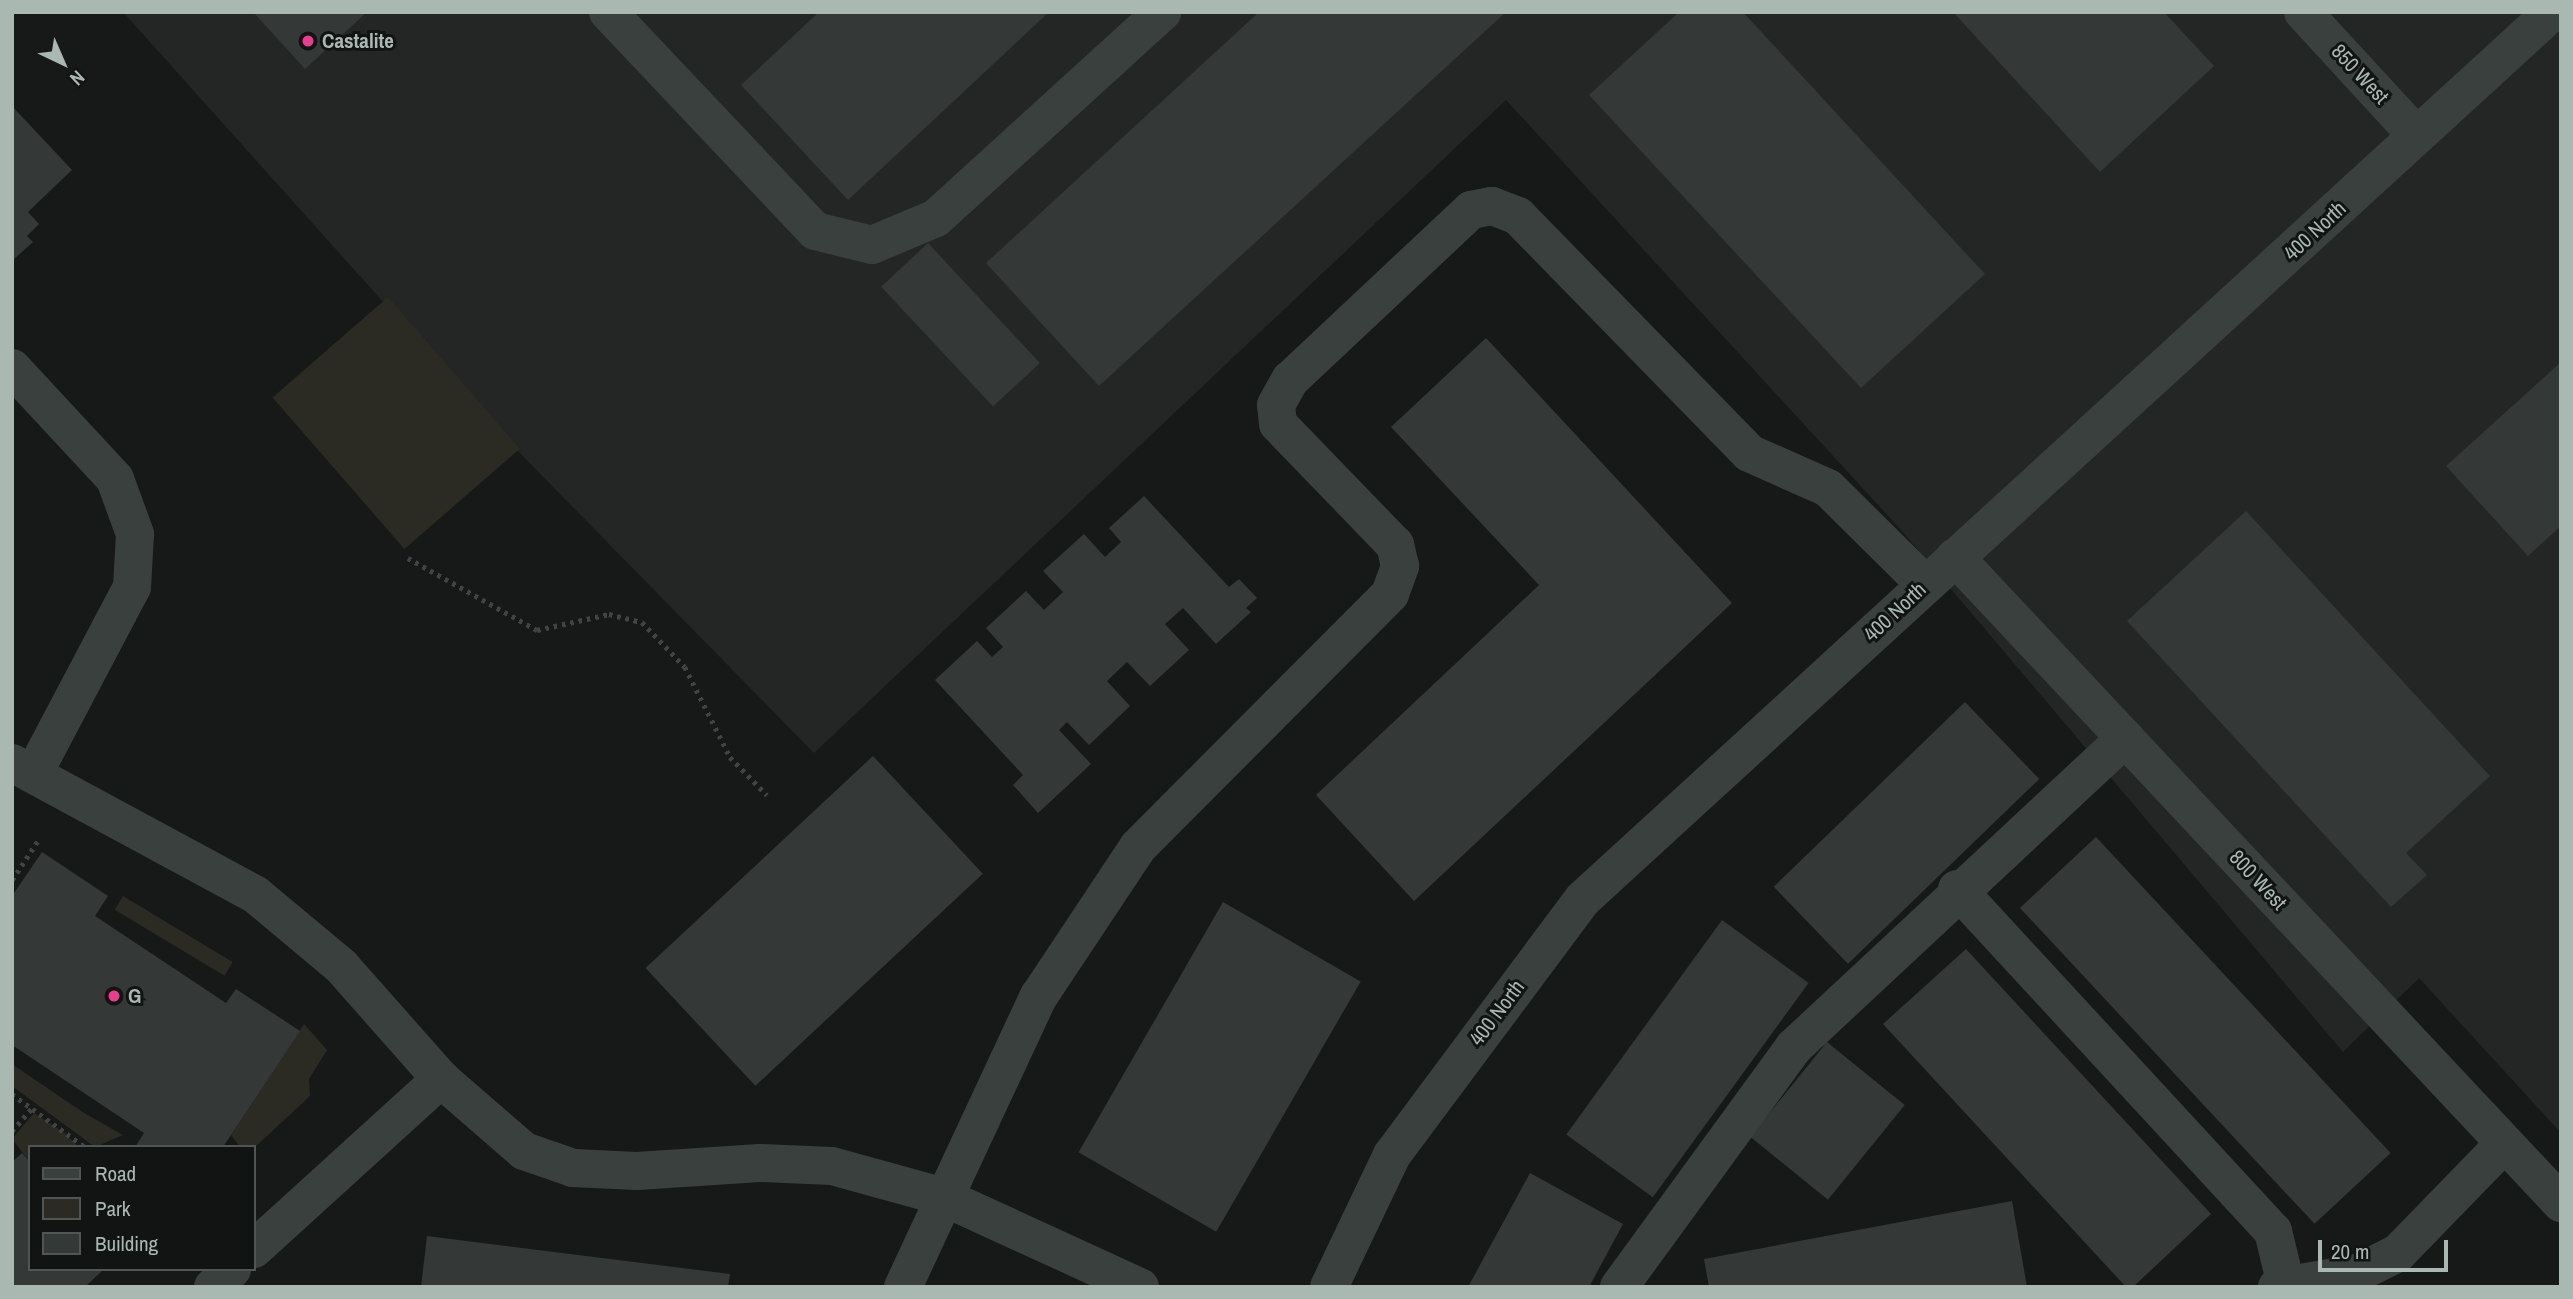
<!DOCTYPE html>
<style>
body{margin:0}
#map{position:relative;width:2573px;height:1299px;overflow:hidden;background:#171918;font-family:"Archivo Narrow",sans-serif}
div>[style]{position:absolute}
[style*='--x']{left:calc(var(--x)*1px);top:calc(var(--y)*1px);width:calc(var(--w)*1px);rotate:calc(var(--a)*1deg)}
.built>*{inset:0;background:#232625}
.green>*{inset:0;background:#2b2b23;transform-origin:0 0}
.building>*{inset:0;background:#343837;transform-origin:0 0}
.path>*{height:4.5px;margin-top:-2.25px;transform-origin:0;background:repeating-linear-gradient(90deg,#3e4542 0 3.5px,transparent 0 8.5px)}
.minor>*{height:38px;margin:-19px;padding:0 19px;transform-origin:19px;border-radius:19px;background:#3a403e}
.dots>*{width:19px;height:19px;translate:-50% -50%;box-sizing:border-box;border:4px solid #121413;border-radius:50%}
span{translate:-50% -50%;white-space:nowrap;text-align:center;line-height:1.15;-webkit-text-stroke:6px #121413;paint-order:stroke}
.poi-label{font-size:21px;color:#aab8b2;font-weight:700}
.left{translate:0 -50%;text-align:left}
.street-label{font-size:21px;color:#aab8b2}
.frame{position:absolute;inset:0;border:14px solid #aab8b2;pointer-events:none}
.legend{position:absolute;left:28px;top:1145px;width:228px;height:126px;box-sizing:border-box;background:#121413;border:2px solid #4f5653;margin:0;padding:9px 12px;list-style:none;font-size:21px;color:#aab8b2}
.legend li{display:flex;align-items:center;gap:14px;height:35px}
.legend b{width:35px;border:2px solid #4f5653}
.north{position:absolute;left:28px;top:28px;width:70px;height:70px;-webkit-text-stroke:5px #121413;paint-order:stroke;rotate:136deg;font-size:19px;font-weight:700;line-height:28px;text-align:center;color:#aab8b2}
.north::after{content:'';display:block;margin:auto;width:24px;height:32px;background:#aab8b2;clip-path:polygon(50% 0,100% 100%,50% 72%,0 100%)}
.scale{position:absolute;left:2318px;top:1240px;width:130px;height:32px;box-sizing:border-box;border:4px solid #aab8b2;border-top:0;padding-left:9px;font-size:21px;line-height:24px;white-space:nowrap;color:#aab8b2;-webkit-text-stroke:5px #121413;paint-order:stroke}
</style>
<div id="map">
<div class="built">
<i style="clip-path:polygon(123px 12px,2561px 12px,2561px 1133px,2419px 978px,2343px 1052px,1902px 531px,1506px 100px,814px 753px,508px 441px)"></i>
</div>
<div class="green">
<i style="left:388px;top:297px;width:201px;height:153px;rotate:49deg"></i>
<i style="left:123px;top:896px;width:128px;height:16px;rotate:31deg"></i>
<i style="clip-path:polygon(304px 1024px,327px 1050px,309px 1079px,310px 1096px,254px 1148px,240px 1147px,231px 1135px)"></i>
<i style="clip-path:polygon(12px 1064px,84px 1113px,123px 1135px,95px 1147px,12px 1086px)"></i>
<i style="clip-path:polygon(34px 1113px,66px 1134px,78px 1147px,30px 1147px,30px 1162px,12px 1139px)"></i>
</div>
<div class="building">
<i style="clip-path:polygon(253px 12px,367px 12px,305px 69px)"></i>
<i style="clip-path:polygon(819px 12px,1049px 12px,848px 200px,741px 85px)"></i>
<i style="clip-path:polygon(1259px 12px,1506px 12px,1099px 386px,986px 263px)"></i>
<i style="clip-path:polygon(1679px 12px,1743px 12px,1985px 274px,1861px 388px,1589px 95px)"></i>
<i style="clip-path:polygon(1953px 12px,2164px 12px,2214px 66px,2100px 172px)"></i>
<i style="clip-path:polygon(12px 106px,72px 170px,28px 212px,39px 224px,27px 236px,33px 242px,12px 261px)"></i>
<i style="left:928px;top:243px;width:164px;height:64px;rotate:47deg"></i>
<i style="clip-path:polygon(1486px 338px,1732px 603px,1414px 901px,1316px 795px,1539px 585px,1391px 427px)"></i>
<i style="clip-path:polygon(2561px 362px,2561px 526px,2528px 556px,2446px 466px)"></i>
<i style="clip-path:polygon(1144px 496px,1229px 587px,1239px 579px,1257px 598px,1246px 608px,1251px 612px,1216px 644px,1183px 608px,1165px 624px,1189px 650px,1150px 686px,1127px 662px,1107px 681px,1130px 706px,1089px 745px,1067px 722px,1059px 730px,1091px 764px,1038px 813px,1013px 785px,1023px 775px,935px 680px,977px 641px,992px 657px,1003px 647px,986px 628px,1026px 591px,1044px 610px,1063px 592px,1043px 571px,1084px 534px,1105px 557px,1121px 542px,1109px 528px)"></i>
<i style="clip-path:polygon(2246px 511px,2490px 776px,2406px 853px,2427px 875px,2391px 907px,2127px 621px)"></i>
<i style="left:1965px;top:702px;width:107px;height:266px;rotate:46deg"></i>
<i style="left:873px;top:756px;width:161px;height:311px;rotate:47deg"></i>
<i style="left:2096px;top:837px;width:432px;height:104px;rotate:47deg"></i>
<i style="clip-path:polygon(42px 852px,108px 896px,95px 916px,226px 1003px,236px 989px,300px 1031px,223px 1147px,135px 1147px,144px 1133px,12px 1045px,12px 896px)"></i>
<i style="left:1223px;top:902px;width:159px;height:289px;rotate:30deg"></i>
<i style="left:1722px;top:920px;width:107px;height:265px;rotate:36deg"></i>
<i style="clip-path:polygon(1966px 949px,2211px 1214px,2133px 1287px,2126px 1287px,1883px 1024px)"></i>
<i style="left:1827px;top:1042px;width:100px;height:122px;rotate:39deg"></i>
<i style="clip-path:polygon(22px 1153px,30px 1162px,30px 1269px,104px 1269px,85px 1287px,12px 1287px,12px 1162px)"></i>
<i style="clip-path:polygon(1530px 1173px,1623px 1224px,1589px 1287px,1468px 1287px)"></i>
<i style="clip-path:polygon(2012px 1201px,2027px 1287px,1709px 1287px,1704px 1259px)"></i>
<i style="clip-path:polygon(427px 1236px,730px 1274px,728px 1287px,421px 1287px)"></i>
</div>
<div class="path">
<i style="--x:408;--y:558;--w:148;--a:29.2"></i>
<i style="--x:537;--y:630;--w:74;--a:-12.5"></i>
<i style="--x:609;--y:614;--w:34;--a:14"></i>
<i style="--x:642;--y:622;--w:62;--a:46.3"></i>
<i style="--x:685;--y:667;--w:101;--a:63.4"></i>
<i style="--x:730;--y:757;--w:53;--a:45.8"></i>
<i style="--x:12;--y:880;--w:49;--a:-56.6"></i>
<i style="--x:12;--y:1094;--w:90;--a:36"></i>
<i style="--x:12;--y:1131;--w:32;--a:-49"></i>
</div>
<div class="minor">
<i style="--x:608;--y:12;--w:301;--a:46.6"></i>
<i style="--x:815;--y:231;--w:59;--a:13.8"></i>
<i style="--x:872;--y:245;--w:69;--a:-22.9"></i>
<i style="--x:936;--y:218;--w:306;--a:-42.3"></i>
<i style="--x:2303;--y:12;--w:168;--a:47.4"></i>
<i style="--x:12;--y:368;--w:151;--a:47.1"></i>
<i style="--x:115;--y:479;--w:59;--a:70"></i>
<i style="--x:135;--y:534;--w:53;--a:93.2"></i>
<i style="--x:132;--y:587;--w:208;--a:117.8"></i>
<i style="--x:1955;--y:557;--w:886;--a:46.83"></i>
<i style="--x:12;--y:763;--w:277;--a:28.4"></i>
<i style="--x:256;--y:895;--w:111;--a:39.9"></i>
<i style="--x:341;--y:966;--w:151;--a:48.5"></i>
<i style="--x:441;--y:1079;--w:110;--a:40.9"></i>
<i style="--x:524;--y:1151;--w:52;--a:19.1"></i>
<i style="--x:573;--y:1168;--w:64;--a:2.7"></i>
<i style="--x:637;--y:1171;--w:123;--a:-3.7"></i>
<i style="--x:760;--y:1163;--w:72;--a:2.4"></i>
<i style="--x:832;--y:1166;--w:113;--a:15.4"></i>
<i style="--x:941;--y:1196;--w:219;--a:24.6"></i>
<i style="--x:1957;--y:889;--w:466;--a:47.3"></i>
<i style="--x:2273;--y:1231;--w:56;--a:76.5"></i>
<i style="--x:254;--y:1249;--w:253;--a:-42.3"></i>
<i style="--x:213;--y:1287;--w:26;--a:-43"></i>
<i style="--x:903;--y:1287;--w:321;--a:-65"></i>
<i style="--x:1039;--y:996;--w:179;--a:-56.4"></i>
<i style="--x:1138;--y:847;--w:357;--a:-45.1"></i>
<i style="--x:1390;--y:594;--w:30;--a:-70"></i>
<i style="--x:1400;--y:566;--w:22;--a:-103"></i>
<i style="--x:1395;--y:545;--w:168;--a:-134"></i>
<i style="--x:1278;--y:424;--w:19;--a:-96"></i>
<i style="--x:1276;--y:405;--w:29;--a:-61"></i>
<i style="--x:1290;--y:380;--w:248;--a:-43.2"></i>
<i style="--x:1471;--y:210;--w:21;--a:-11"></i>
<i style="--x:1492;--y:206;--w:28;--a:21"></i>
<i style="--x:1518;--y:216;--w:331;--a:45.7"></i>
<i style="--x:1749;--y:453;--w:86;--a:23.9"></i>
<i style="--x:1828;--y:488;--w:136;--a:44.7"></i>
<i style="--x:1329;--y:1287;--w:146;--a:-64.5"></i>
<i style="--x:1392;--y:1155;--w:319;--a:-53.3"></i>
<i style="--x:1583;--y:899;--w:1314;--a:-42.47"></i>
<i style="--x:1619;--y:1287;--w:297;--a:-53.9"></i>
<i style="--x:1794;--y:1047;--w:453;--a:-43"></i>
<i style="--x:2277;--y:1287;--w:82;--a:-9.8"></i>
<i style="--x:2358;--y:1273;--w:45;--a:-26.6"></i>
<i style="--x:2398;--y:1253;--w:153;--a:-45.8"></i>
</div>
<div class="dots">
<i style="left:308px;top:41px;background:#ea3d90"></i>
<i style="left:114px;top:996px;background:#ea3d90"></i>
</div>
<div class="poi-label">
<span class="left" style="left:322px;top:41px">Castalite</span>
<span class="left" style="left:128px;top:996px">G</span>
</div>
<div class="street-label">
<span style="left:2360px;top:74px;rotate:47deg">850 West</span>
<span style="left:2315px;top:231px;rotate:-43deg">400 North</span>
<span style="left:1895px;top:612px;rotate:-43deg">400 North</span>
<span style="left:2258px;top:880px;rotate:47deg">800 West</span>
<span style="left:1497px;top:1013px;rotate:-53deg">400 North</span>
</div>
<div class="frame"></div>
<ul class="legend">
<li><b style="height:9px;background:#3a403e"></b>Road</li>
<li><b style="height:19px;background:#2b2b23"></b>Park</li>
<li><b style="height:19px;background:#343837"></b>Building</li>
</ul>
<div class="north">N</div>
<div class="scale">20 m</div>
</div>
